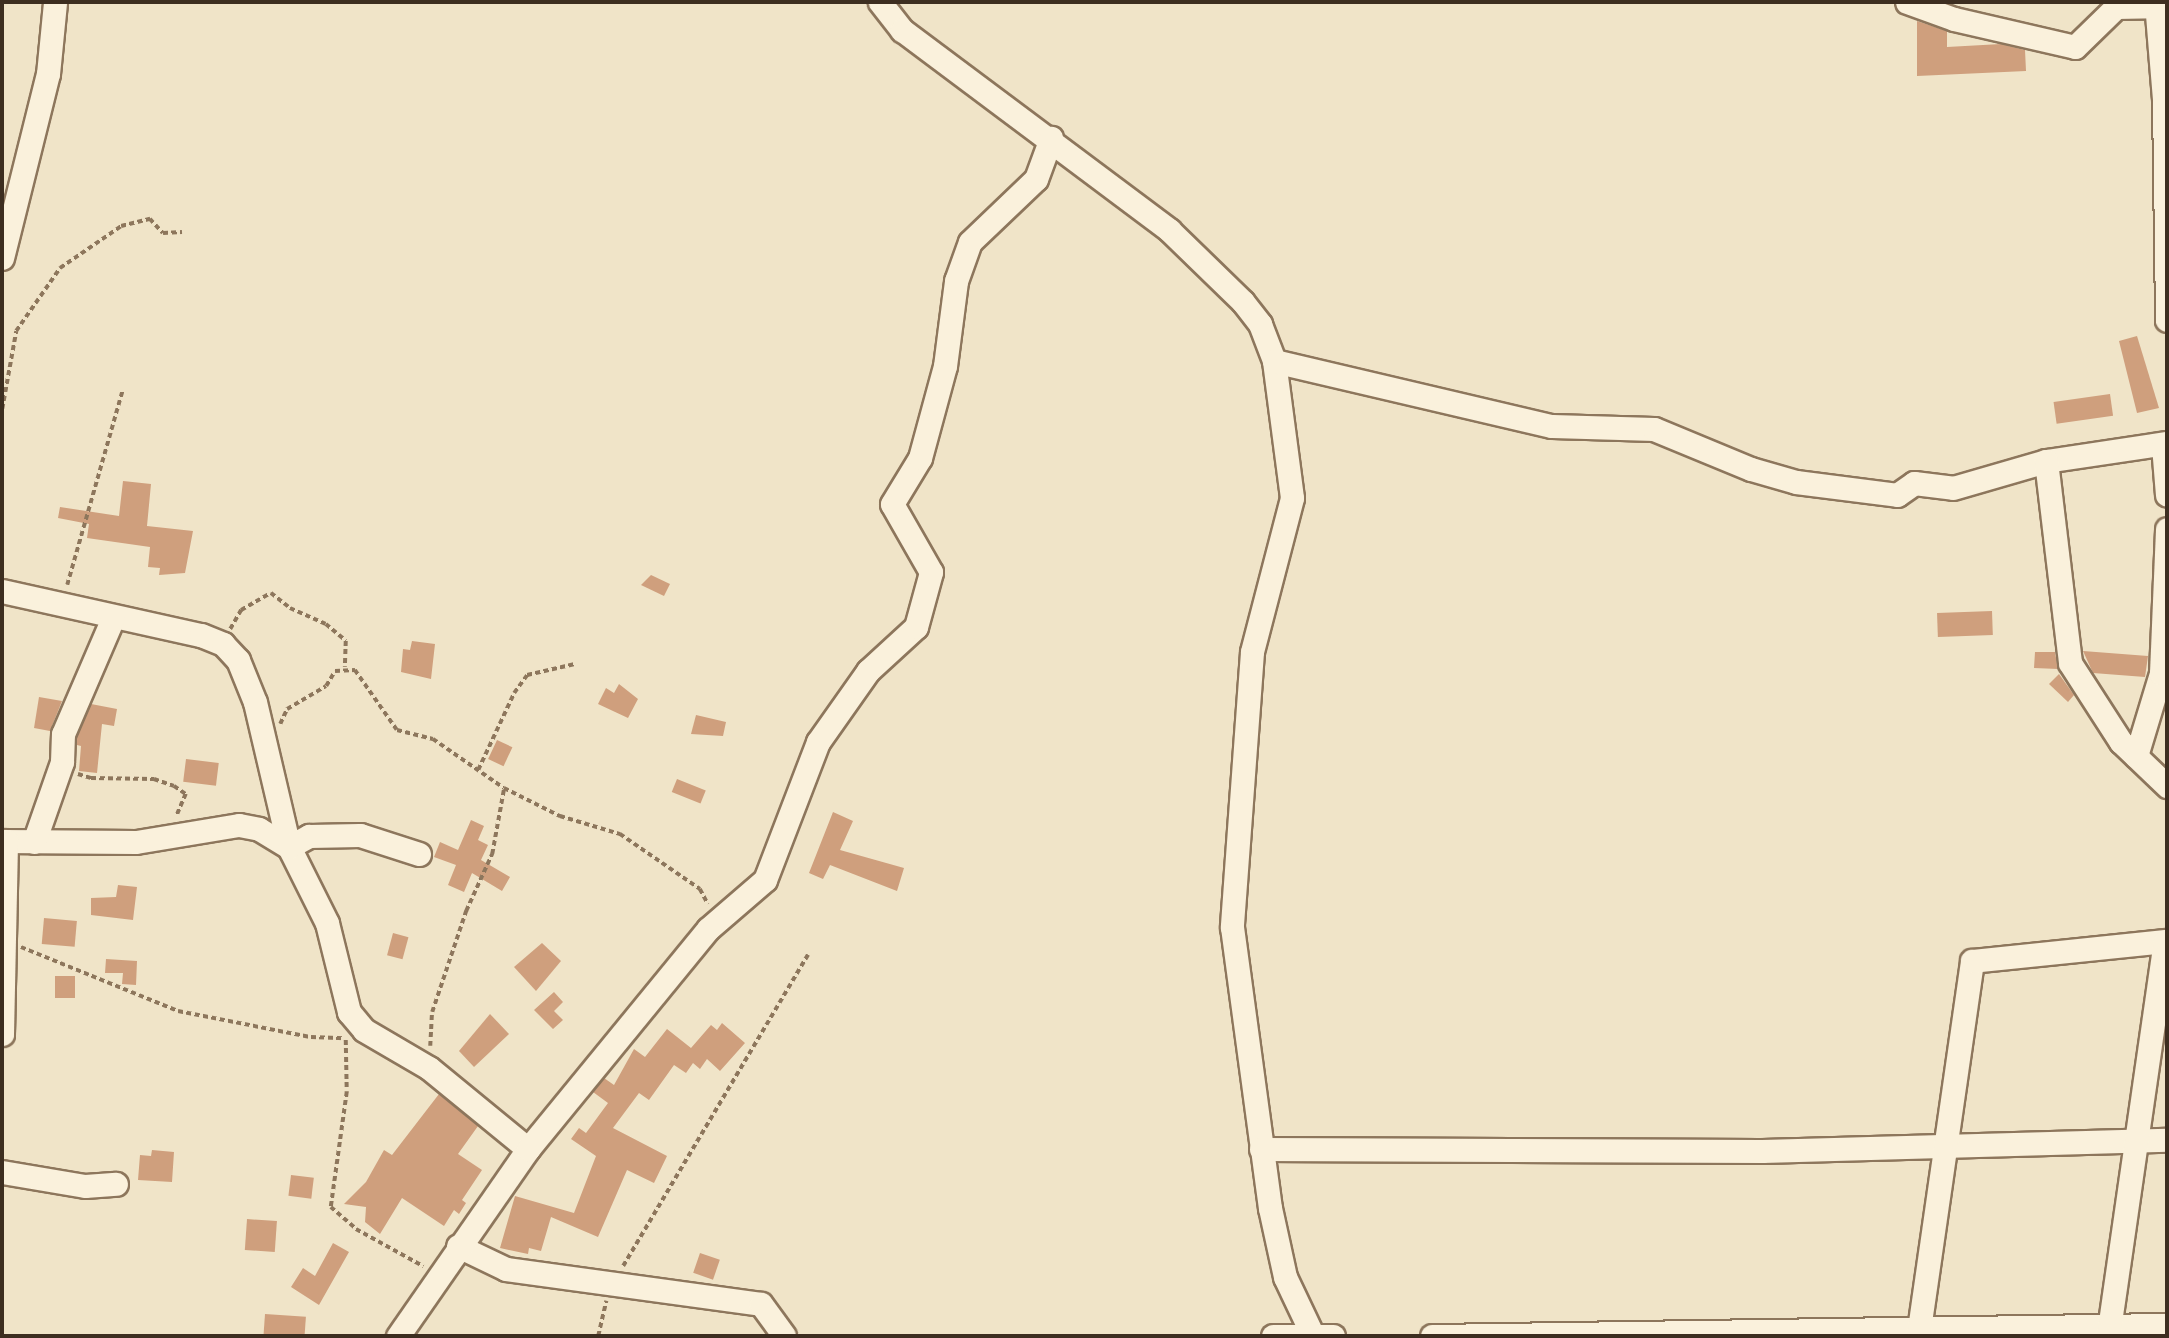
<!DOCTYPE html>
<style>
body{margin:0}
#map{position:relative;width:2169px;height:1338px;overflow:hidden;background:#f0e4c8;font-family:Bitter,serif}
div>[style]{position:absolute}
[style*='--x']{left:calc(var(--x)*1px);top:calc(var(--y)*1px);width:calc(var(--w)*1px);rotate:calc(var(--a)*1deg)}
.building>*{inset:0;background:#cf9f7d;transform-origin:0 0}
.path>*{height:3.5px;margin-top:-1.75px;transform-origin:0;background:repeating-linear-gradient(90deg,#8d765c 0 5px,transparent 0 8.5px)}
.roads{filter:drop-shadow(2px 0 #8d765c) drop-shadow(-2px 0 #8d765c) drop-shadow(0 2px #8d765c) drop-shadow(0 -2px #8d765c)}
.minor>*{height:23px;margin:-11.5px;padding:0 11.5px;transform-origin:11.5px;border-radius:11.5px;background:#faf1dc}
span{translate:-50% -50%;white-space:nowrap;text-align:center;line-height:1.15;-webkit-text-stroke:7px #f7eed8;paint-order:stroke}
.frame{position:absolute;inset:0;border:4px solid #3d2e20;pointer-events:none}
</style>
<div id="map">
<div class="building">
<i style="clip-path:polygon(1917px 21px,1947px 31px,1947px 47px,2001px 44px,2025px 50px,2026px 71px,1917px 76px)"></i>
<i style="clip-path:polygon(2137px 336px,2159px 408px,2137px 413px,2119px 341px)"></i>
<i style="left:2110px;top:394px;width:22px;height:57px;rotate:82deg"></i>
<i style="clip-path:polygon(123px 481px,151px 484px,147px 526px,193px 531px,185px 573px,159px 575px,160px 568px,148px 567px,150px 547px,87px 538px,89px 524px,58px 518px,60px 507px,119px 516px)"></i>
<i style="clip-path:polygon(651px 575px,670px 584px,664px 596px,641px 585px)"></i>
<i style="left:1992px;top:611px;width:24px;height:55px;rotate:88deg"></i>
<i style="clip-path:polygon(412px 641px,435px 644px,431px 679px,401px 672px,403px 649px,410px 650px)"></i>
<i style="clip-path:polygon(2083px 651px,2148px 656px,2145px 677px,2093px 673px)"></i>
<i style="clip-path:polygon(2035px 652px,2055px 652px,2058px 669px,2034px 668px)"></i>
<i style="clip-path:polygon(2059px 674px,2074px 695px,2068px 702px,2049px 684px)"></i>
<i style="clip-path:polygon(619px 684px,638px 699px,628px 718px,598px 704px,606px 688px,614px 693px)"></i>
<i style="clip-path:polygon(39px 697px,62px 701px,50px 731px,34px 728px)"></i>
<i style="clip-path:polygon(91px 704px,117px 709px,114px 726px,102px 724px,97px 773px,79px 771px,81px 746px,77px 745px,77px 737px)"></i>
<i style="clip-path:polygon(696px 715px,726px 722px,723px 736px,691px 734px)"></i>
<i style="left:497px;top:740px;width:17px;height:21px;rotate:25deg"></i>
<i style="left:186px;top:759px;width:33px;height:23px;rotate:7deg"></i>
<i style="left:677px;top:779px;width:31px;height:14px;rotate:22deg"></i>
<i style="clip-path:polygon(833px 812px,853px 821px,840px 850px,904px 868px,897px 891px,830px 865px,823px 879px,809px 873px)"></i>
<i style="clip-path:polygon(471px 820px,484px 826px,478px 840px,488px 845px,481px 860px,510px 877px,502px 891px,472px 873px,464px 892px,448px 885px,456px 865px,434px 857px,440px 842px,458px 850px)"></i>
<i style="clip-path:polygon(118px 885px,137px 887px,133px 920px,91px 915px,91px 898px,116px 897px)"></i>
<i style="left:44px;top:918px;width:33px;height:26px;rotate:5deg"></i>
<i style="left:393px;top:933px;width:16px;height:23px;rotate:15deg"></i>
<i style="clip-path:polygon(542px 943px,561px 961px,536px 991px,514px 967px)"></i>
<i style="clip-path:polygon(106px 959px,137px 961px,136px 985px,122px 984px,123px 973px,105px 973px)"></i>
<i style="left:55px;top:976px;width:20px;height:22px"></i>
<i style="clip-path:polygon(554px 992px,563px 1002px,554px 1011px,563px 1020px,553px 1029px,534px 1010px)"></i>
<i style="clip-path:polygon(490px 1014px,509px 1034px,474px 1067px,459px 1051px)"></i>
<i style="clip-path:polygon(722px 1023px,745px 1043px,720px 1071px,707px 1059px,700px 1069px,693px 1063px,686px 1073px,674px 1065px,649px 1100px,639px 1093px,613px 1128px,667px 1156px,654px 1183px,627px 1170px,598px 1237px,551px 1217px,541px 1251px,529px 1248px,528px 1254px,500px 1248px,515px 1196px,574px 1213px,596px 1156px,571px 1139px,579px 1128px,586px 1133px,608px 1103px,593px 1092px,604px 1078px,614px 1085px,634px 1049px,645px 1057px,667px 1029px,691px 1048px,711px 1025px,717px 1030px)"></i>
<i style="clip-path:polygon(439px 1094px,478px 1126px,458px 1154px,482px 1170px,462px 1200px,466px 1203px,459px 1214px,454px 1210px,444px 1226px,402px 1198px,380px 1234px,365px 1222px,366px 1207px,344px 1204px,366px 1182px,384px 1150px,392px 1155px)"></i>
<i style="clip-path:polygon(152px 1150px,174px 1152px,172px 1182px,138px 1180px,140px 1155px,151px 1156px)"></i>
<i style="left:291px;top:1175px;width:23px;height:21px;rotate:7deg"></i>
<i style="left:247px;top:1219px;width:30px;height:31px;rotate:4deg"></i>
<i style="clip-path:polygon(333px 1243px,349px 1252px,319px 1305px,291px 1287px,303px 1268px,315px 1276px)"></i>
<i style="left:700px;top:1253px;width:21px;height:21px;rotate:19deg"></i>
<i style="left:265px;top:1314px;width:41px;height:22px;rotate:4deg"></i>
</div>
<div class="path">
<i style="--x:2;--y:409;--w:79;--a:-79.8"></i>
<i style="--x:16;--y:331;--w:77;--a:-55.1"></i>
<i style="--x:60;--y:268;--w:74;--a:-34.5"></i>
<i style="--x:121;--y:226;--w:30;--a:-14"></i>
<i style="--x:150;--y:219;--w:19;--a:47"></i>
<i style="--x:163;--y:233;--w:19;--a:-3"></i>
<i style="--x:67;--y:585;--w:201;--a:-74.1"></i>
<i style="--x:230;--y:629;--w:22;--a:-60"></i>
<i style="--x:241;--y:610;--w:34;--a:-30"></i>
<i style="--x:271;--y:593;--w:24;--a:38"></i>
<i style="--x:290;--y:608;--w:39;--a:24"></i>
<i style="--x:326;--y:624;--w:26;--a:40"></i>
<i style="--x:346;--y:641;--w:26;--a:92"></i>
<i style="--x:280;--y:724;--w:17;--a:-65"></i>
<i style="--x:287;--y:709;--w:45;--a:-30.5"></i>
<i style="--x:326;--y:686;--w:17;--a:-59"></i>
<i style="--x:335;--y:671;--w:20;--a:-3"></i>
<i style="--x:355;--y:670;--w:73;--a:55"></i>
<i style="--x:397;--y:730;--w:37;--a:14"></i>
<i style="--x:433;--y:739;--w:86;--a:34.6"></i>
<i style="--x:504;--y:788;--w:63;--a:26.6"></i>
<i style="--x:560;--y:816;--w:63;--a:16.7"></i>
<i style="--x:620;--y:834;--w:97;--a:34.5"></i>
<i style="--x:700;--y:889;--w:17;--a:62"></i>
<i style="--x:478;--y:770;--w:85;--a:-64.9"></i>
<i style="--x:514;--y:693;--w:22;--a:-54"></i>
<i style="--x:527;--y:675;--w:49;--a:-12.9"></i>
<i style="--x:78;--y:774;--w:14;--a:17"></i>
<i style="--x:91;--y:778;--w:63;--a:0.9"></i>
<i style="--x:154;--y:779;--w:21;--a:19"></i>
<i style="--x:174;--y:786;--w:14;--a:34"></i>
<i style="--x:186;--y:794;--w:23;--a:113"></i>
<i style="--x:21;--y:947;--w:170;--a:22.2"></i>
<i style="--x:178;--y:1011;--w:136;--a:11.1"></i>
<i style="--x:311;--y:1037;--w:34;--a:2"></i>
<i style="--x:346;--y:1040;--w:52;--a:88.9"></i>
<i style="--x:347;--y:1092;--w:116;--a:97.9"></i>
<i style="--x:331;--y:1207;--w:33;--a:41"></i>
<i style="--x:356;--y:1229;--w:77;--a:28.9"></i>
<i style="--x:430;--y:1046;--w:34;--a:-87"></i>
<i style="--x:432;--y:1012;--w:107;--a:-71.4"></i>
<i style="--x:466;--y:911;--w:63;--a:-65.5"></i>
<i style="--x:492;--y:854;--w:67;--a:-79.7"></i>
<i style="--x:623;--y:1266;--w:362;--a:-59.3"></i>
<i style="--x:598;--y:1336;--w:36;--a:-77"></i>
</div>
<div class="roads">
<div class="minor">
<i style="--x:880;--y:2;--w:36;--a:52"></i>
<i style="--x:902;--y:30;--w:334;--a:36.8"></i>
<i style="--x:1169;--y:230;--w:103;--a:44.2"></i>
<i style="--x:1243;--y:302;--w:28;--a:52"></i>
<i style="--x:1260;--y:324;--w:40;--a:69"></i>
<i style="--x:1274;--y:361;--w:138;--a:82.5"></i>
<i style="--x:1292;--y:498;--w:159;--a:104.6"></i>
<i style="--x:1252;--y:652;--w:276;--a:94.2"></i>
<i style="--x:1232;--y:927;--w:284;--a:82.3"></i>
<i style="--x:1270;--y:1208;--w:71;--a:77.7"></i>
<i style="--x:1285;--y:1277;--w:65;--a:64.6"></i>
<i style="--x:1907;--y:2;--w:50;--a:19.9"></i>
<i style="--x:1954;--y:19;--w:124;--a:13"></i>
<i style="--x:2075;--y:47;--w:57;--a:-44.3"></i>
<i style="--x:2116;--y:7;--w:51;--a:-1.1"></i>
<i style="--x:2156;--y:2;--w:98;--a:85.3"></i>
<i style="--x:2164;--y:100;--w:220;--a:89.2"></i>
<i style="--x:2;--y:258;--w:190;--a:-76"></i>
<i style="--x:48;--y:74;--w:72;--a:-84.4"></i>
<i style="--x:1274;--y:361;--w:285;--a:13.2"></i>
<i style="--x:1552;--y:426;--w:102;--a:1.7"></i>
<i style="--x:1654;--y:429;--w:105;--a:22.4"></i>
<i style="--x:1751;--y:469;--w:47;--a:16.1"></i>
<i style="--x:1796;--y:482;--w:102;--a:7.3"></i>
<i style="--x:1897;--y:495;--w:21;--a:-35"></i>
<i style="--x:1914;--y:483;--w:39;--a:7"></i>
<i style="--x:1953;--y:488;--w:97;--a:-16.2"></i>
<i style="--x:2046;--y:461;--w:122;--a:-8.5"></i>
<i style="--x:2163;--y:445;--w:50;--a:85.4"></i>
<i style="--x:2046;--y:461;--w:203;--a:83.2"></i>
<i style="--x:2070;--y:663;--w:94;--a:57.2"></i>
<i style="--x:2121;--y:742;--w:64;--a:43.7"></i>
<i style="--x:2;--y:591;--w:204;--a:12.5"></i>
<i style="--x:201;--y:635;--w:24;--a:22"></i>
<i style="--x:223;--y:644;--w:22;--a:47"></i>
<i style="--x:238;--y:660;--w:45;--a:68"></i>
<i style="--x:255;--y:702;--w:149;--a:76.8"></i>
<i style="--x:289;--y:847;--w:85;--a:63.4"></i>
<i style="--x:327;--y:923;--w:92;--a:76.1"></i>
<i style="--x:349;--y:1012;--w:23;--a:50"></i>
<i style="--x:364;--y:1030;--w:75;--a:30.3"></i>
<i style="--x:429;--y:1068;--w:128;--a:39.3"></i>
<i style="--x:2136;--y:756;--w:87;--a:-73.2"></i>
<i style="--x:2161;--y:673;--w:144;--a:-87.6"></i>
<i style="--x:2;--y:841;--w:134;--a:0.4"></i>
<i style="--x:136;--y:842;--w:104;--a:-9.4"></i>
<i style="--x:239;--y:825;--w:20;--a:11"></i>
<i style="--x:259;--y:829;--w:35;--a:31"></i>
<i style="--x:289;--y:847;--w:23;--a:-29"></i>
<i style="--x:309;--y:836;--w:51;--a:-1.1"></i>
<i style="--x:360;--y:835;--w:62;--a:17.9"></i>
<i style="--x:34;--y:842;--w:85;--a:-70.7"></i>
<i style="--x:62;--y:762;--w:28;--a:-88"></i>
<i style="--x:63;--y:734;--w:126;--a:-66.7"></i>
<i style="--x:2;--y:1034;--w:193;--a:-88.8"></i>
<i style="--x:1261;--y:1149;--w:501;--a:0.23"></i>
<i style="--x:1762;--y:1151;--w:405;--a:-1.6"></i>
<i style="--x:2;--y:1172;--w:84;--a:9.6"></i>
<i style="--x:85;--y:1186;--w:31;--a:-4"></i>
<i style="--x:458;--y:1246;--w:53;--a:25.6"></i>
<i style="--x:506;--y:1269;--w:257;--a:7.8"></i>
<i style="--x:761;--y:1304;--w:39;--a:54"></i>
<i style="--x:398;--y:1336;--w:228;--a:-55.2"></i>
<i style="--x:528;--y:1149;--w:284;--a:-50.7"></i>
<i style="--x:708;--y:929;--w:75;--a:-40.7"></i>
<i style="--x:765;--y:880;--w:148;--a:-69"></i>
<i style="--x:818;--y:742;--w:87;--a:-54.8"></i>
<i style="--x:868;--y:671;--w:65;--a:-42.5"></i>
<i style="--x:916;--y:627;--w:57;--a:-74.7"></i>
<i style="--x:931;--y:572;--w:78;--a:-119.8"></i>
<i style="--x:892;--y:504;--w:54;--a:-58.7"></i>
<i style="--x:920;--y:458;--w:95;--a:-74.8"></i>
<i style="--x:945;--y:366;--w:86;--a:-82.6"></i>
<i style="--x:956;--y:281;--w:41;--a:-70.3"></i>
<i style="--x:970;--y:242;--w:91;--a:-43.7"></i>
<i style="--x:1036;--y:179;--w:44;--a:-69.9"></i>
<i style="--x:1273;--y:1336;--w:60;--a:0"></i>
<i style="--x:1432;--y:1336;--w:735;--a:-0.86"></i>
<i style="--x:1918;--y:1336;--w:379;--a:-81.8"></i>
<i style="--x:1972;--y:961;--w:196;--a:-5.9"></i>
<i style="--x:2108;--y:1336;--w:398;--a:-81.8"></i>
</div>
</div>
<div class="frame"></div>
</div>
